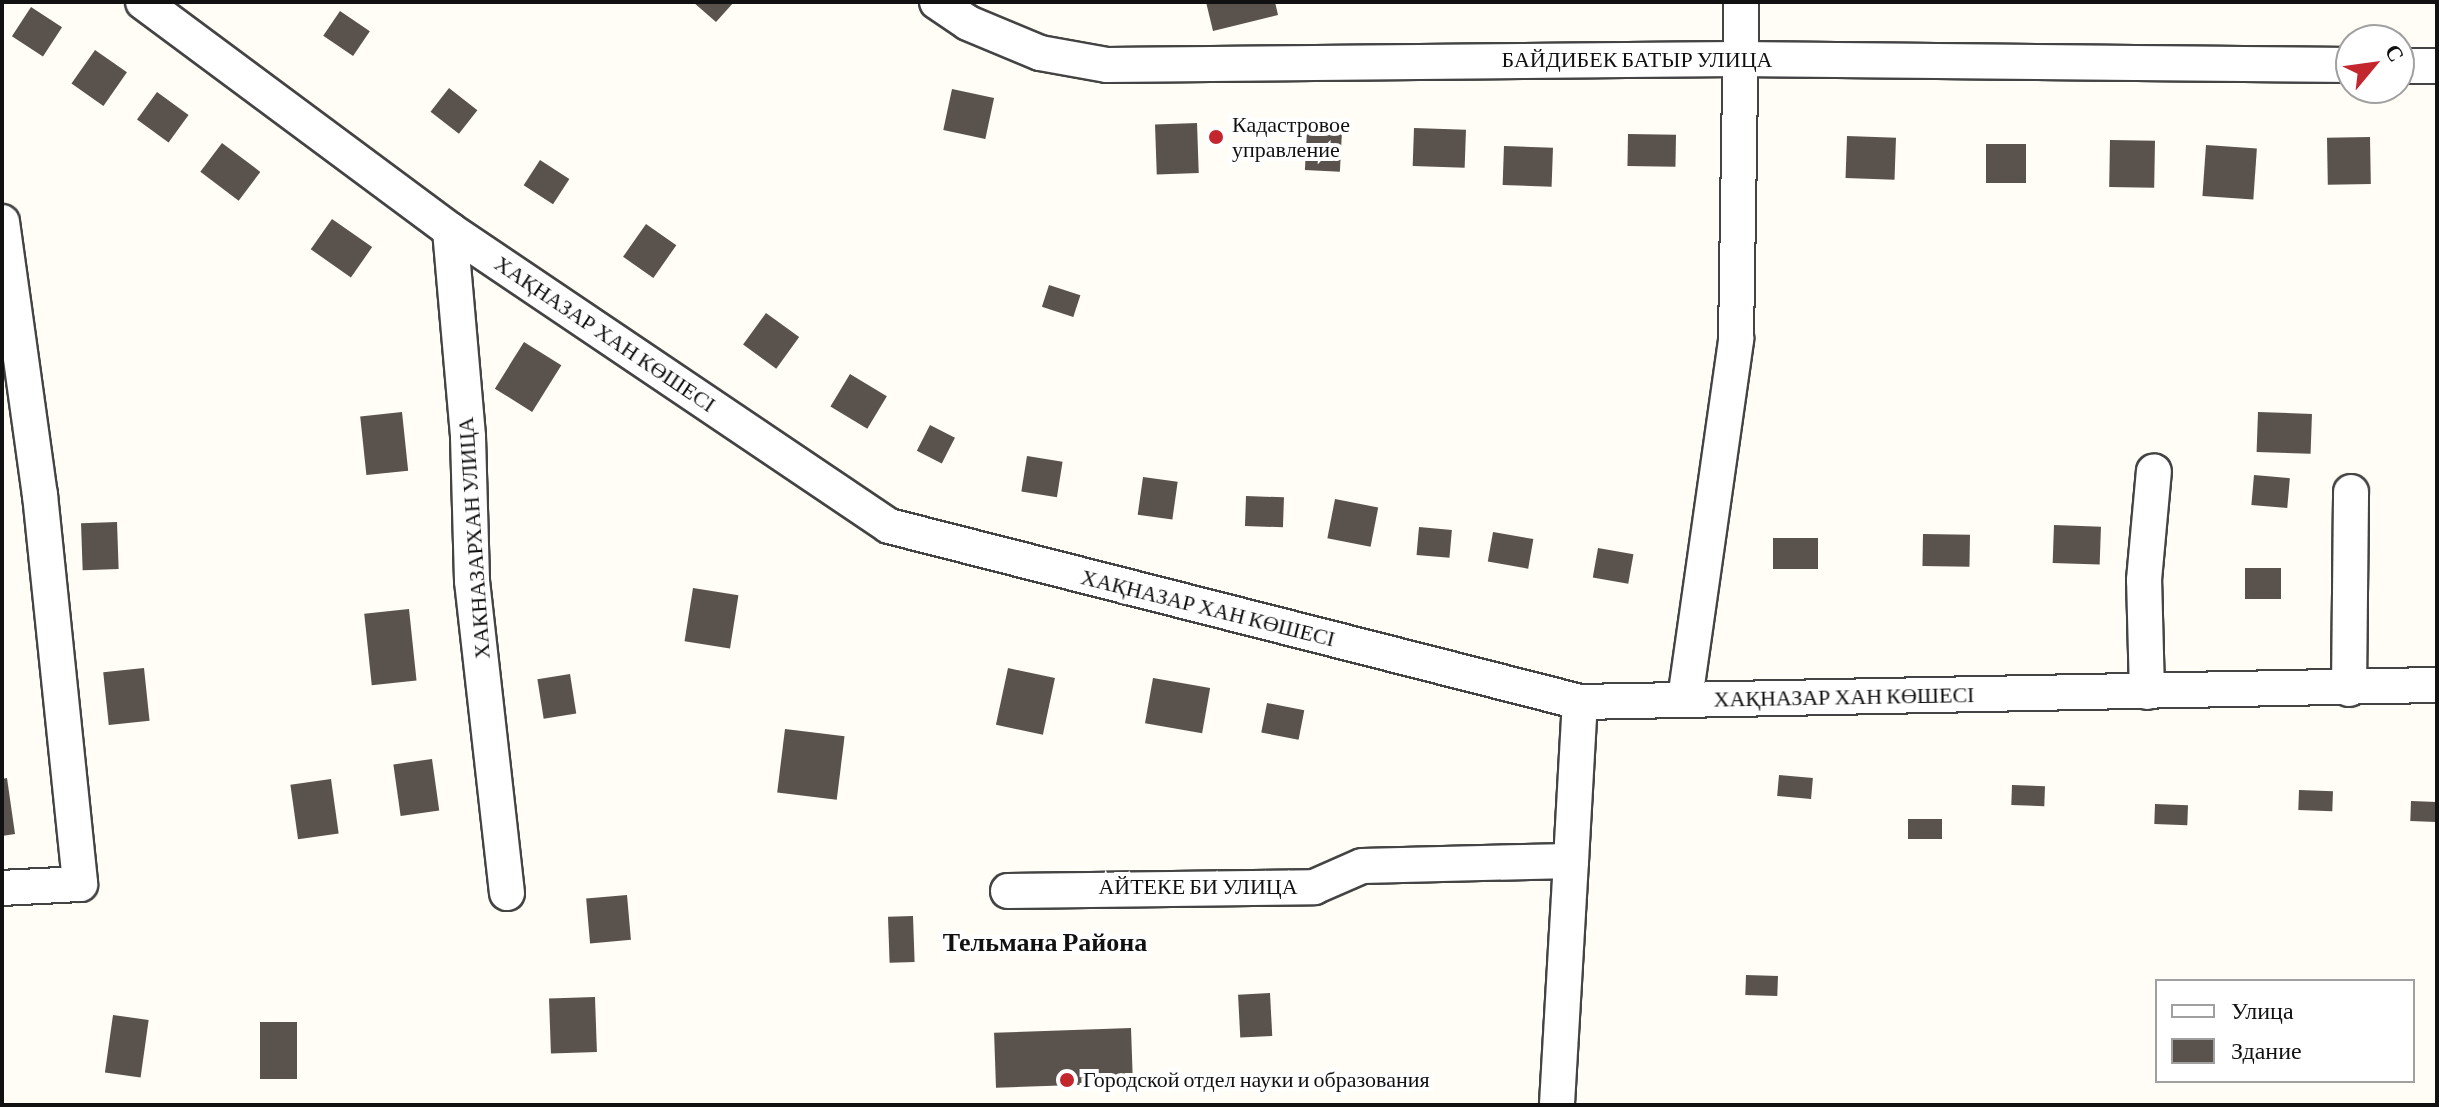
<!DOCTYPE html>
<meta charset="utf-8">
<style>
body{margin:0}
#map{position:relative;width:2439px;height:1107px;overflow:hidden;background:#fffdf5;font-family:"Crimson Pro",serif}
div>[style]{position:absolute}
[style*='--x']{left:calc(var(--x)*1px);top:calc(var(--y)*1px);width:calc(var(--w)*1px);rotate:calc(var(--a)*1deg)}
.building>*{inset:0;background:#5a524d;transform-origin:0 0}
.roads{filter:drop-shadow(2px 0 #444) drop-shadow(-2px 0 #444) drop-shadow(0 2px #444) drop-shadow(0 -2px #444)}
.minor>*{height:34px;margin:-17px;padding:0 17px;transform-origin:17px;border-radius:17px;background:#fff}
.dots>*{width:22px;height:22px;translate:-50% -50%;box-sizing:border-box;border:4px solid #fff;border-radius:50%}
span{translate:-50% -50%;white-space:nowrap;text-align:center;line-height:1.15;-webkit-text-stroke:8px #fff;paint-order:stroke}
.street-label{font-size:22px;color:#111}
.poi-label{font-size:22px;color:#111}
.left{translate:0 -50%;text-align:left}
.quarter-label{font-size:26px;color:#111;font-weight:700}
.frame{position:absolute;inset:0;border:4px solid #111;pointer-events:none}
.legend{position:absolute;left:2155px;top:979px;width:260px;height:104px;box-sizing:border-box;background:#fff;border:2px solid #a0a0a0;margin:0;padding:10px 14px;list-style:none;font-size:24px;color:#111}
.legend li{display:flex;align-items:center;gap:16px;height:40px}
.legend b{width:40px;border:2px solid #a0a0a0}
.north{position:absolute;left:2335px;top:24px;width:80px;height:80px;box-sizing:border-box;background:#fff;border:2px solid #a0a0a0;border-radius:50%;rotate:61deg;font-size:22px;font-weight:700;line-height:32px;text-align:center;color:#111}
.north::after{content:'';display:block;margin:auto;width:28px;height:36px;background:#c4262e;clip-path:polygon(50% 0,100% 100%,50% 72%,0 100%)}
</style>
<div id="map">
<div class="building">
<i style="clip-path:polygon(693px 2px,734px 2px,716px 22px)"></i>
<i style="clip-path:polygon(1206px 2px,1275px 2px,1278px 15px,1213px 31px)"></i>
<i style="left:31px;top:7px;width:37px;height:35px;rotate:33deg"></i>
<i style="left:340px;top:11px;width:36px;height:30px;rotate:34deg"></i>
<i style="left:95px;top:50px;width:39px;height:41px;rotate:35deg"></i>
<i style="left:449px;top:88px;width:36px;height:30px;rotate:38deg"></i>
<i style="left:952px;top:89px;width:43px;height:42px;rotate:12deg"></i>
<i style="left:157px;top:92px;width:39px;height:34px;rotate:36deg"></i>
<i style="left:1197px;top:123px;width:50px;height:42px;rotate:88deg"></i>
<i style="left:1414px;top:128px;width:52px;height:38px;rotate:2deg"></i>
<i style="left:1307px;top:130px;width:35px;height:40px;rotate:3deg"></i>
<i style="left:1628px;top:134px;width:48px;height:32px;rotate:1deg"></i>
<i style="left:1847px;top:136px;width:49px;height:42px;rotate:2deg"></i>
<i style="left:2370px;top:137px;width:47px;height:43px;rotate:89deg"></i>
<i style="left:2110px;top:140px;width:45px;height:47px;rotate:1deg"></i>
<i style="left:222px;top:143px;width:48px;height:36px;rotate:37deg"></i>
<i style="left:1986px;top:144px;width:40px;height:39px"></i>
<i style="left:2206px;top:145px;width:51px;height:51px;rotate:4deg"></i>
<i style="left:1504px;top:146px;width:49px;height:39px;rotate:2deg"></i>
<i style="left:540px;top:160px;width:35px;height:30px;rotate:33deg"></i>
<i style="left:332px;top:219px;width:49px;height:37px;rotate:35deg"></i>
<i style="left:646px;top:224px;width:37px;height:40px;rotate:35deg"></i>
<i style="left:1049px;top:285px;width:33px;height:23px;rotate:18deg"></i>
<i style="left:766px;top:313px;width:41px;height:39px;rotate:36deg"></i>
<i style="left:524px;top:342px;width:44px;height:55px;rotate:32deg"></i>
<i style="left:850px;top:374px;width:43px;height:38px;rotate:31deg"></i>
<i style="left:402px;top:412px;width:59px;height:42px;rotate:84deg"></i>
<i style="left:2258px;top:412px;width:54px;height:40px;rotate:2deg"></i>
<i style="left:930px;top:425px;width:28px;height:29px;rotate:27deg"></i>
<i style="left:1027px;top:456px;width:36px;height:36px;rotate:9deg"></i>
<i style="left:2254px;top:475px;width:36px;height:30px;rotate:5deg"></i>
<i style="left:1143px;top:477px;width:35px;height:38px;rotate:8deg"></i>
<i style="left:1246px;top:496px;width:38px;height:30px;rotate:2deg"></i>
<i style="left:1335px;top:499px;width:44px;height:40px;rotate:11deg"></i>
<i style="left:117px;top:522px;width:47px;height:36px;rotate:88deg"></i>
<i style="left:2054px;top:525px;width:47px;height:38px;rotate:2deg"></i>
<i style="left:1419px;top:527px;width:33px;height:28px;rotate:5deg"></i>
<i style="left:1493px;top:532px;width:41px;height:30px;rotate:10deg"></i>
<i style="left:1923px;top:534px;width:47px;height:32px;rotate:1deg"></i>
<i style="left:1773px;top:538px;width:45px;height:31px"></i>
<i style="left:1598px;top:548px;width:36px;height:30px;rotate:10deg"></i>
<i style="left:2245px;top:568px;width:36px;height:31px"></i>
<i style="left:693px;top:588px;width:46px;height:54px;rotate:9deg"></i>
<i style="left:409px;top:609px;width:72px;height:45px;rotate:84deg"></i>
<i style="left:144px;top:668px;width:53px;height:41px;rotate:84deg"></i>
<i style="left:1008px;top:668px;width:48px;height:58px;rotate:12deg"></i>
<i style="left:570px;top:674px;width:40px;height:33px;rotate:81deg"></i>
<i style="left:1153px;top:678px;width:58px;height:46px;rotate:10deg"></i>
<i style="left:1267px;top:703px;width:38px;height:30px;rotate:11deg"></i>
<i style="left:785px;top:729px;width:60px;height:64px;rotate:7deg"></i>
<i style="left:432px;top:759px;width:52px;height:39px;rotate:82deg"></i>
<i style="left:1779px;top:775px;width:34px;height:21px;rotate:5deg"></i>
<i style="clip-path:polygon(7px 778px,15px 834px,2px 836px,2px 779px)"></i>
<i style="left:331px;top:779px;width:55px;height:41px;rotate:82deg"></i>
<i style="left:2012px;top:785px;width:33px;height:20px;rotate:2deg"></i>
<i style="left:2299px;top:790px;width:34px;height:20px;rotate:2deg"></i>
<i style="left:2411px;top:801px;width:26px;height:20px;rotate:2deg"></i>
<i style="left:2155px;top:804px;width:33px;height:20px;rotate:2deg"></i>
<i style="left:1908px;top:819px;width:34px;height:20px"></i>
<i style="left:627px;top:895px;width:45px;height:41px;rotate:85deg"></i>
<i style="left:913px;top:916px;width:46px;height:25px;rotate:88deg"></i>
<i style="left:1746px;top:975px;width:32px;height:20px;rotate:2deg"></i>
<i style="left:1270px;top:993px;width:43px;height:32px;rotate:87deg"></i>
<i style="left:595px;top:997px;width:55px;height:46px;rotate:88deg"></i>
<i style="left:113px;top:1015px;width:36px;height:58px;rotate:8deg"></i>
<i style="left:260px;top:1022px;width:37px;height:57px"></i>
<i style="left:1131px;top:1028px;width:55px;height:137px;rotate:88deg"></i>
</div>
<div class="roads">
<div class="minor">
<i style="--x:143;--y:2;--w:382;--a:36.6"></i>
<i style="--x:450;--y:230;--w:529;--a:33.99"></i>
<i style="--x:889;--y:526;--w:713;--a:14.29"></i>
<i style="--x:1580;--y:702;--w:857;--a:-1.14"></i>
<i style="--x:937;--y:2;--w:37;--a:34"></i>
<i style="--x:968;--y:23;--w:78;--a:22.6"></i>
<i style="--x:1040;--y:53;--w:68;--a:10.2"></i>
<i style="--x:1107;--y:65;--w:630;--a:-0.55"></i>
<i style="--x:1737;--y:59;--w:614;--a:0.56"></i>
<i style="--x:2399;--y:66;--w:38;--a:0"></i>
<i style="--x:2;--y:222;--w:276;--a:82.1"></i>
<i style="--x:40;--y:495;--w:391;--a:84.1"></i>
<i style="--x:80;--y:884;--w:78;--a:177.1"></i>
<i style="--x:450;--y:230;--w:208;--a:85"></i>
<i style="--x:468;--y:437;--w:144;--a:88.4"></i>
<i style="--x:472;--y:581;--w:314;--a:83.6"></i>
<i style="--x:2349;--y:689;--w:197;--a:-89.4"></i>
<i style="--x:2147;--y:692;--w:112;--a:-91.5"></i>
<i style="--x:2144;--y:580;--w:109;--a:-84.8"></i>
<i style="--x:1685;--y:699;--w:364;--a:-81.9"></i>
<i style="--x:1736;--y:339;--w:337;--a:-89.1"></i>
<i style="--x:1571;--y:861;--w:159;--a:-86.8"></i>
<i style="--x:1008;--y:891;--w:306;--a:-0.7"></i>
<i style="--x:1314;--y:887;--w:52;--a:-23.6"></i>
<i style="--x:1362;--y:866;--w:209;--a:-1.4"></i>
<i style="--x:1571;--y:861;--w:244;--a:93.3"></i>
</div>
</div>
<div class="dots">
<i style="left:1216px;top:137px;background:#c4262e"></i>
<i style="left:1067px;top:1080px;background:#c4262e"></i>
</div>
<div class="street-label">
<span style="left:1637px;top:60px">БАЙДИБЕК БАТЫР УЛИЦА</span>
<span style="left:605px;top:334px;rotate:34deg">ХАҚНАЗАР ХАН КӨШЕСІ</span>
<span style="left:474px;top:538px;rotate:-94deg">ХАКНАЗАРХАН УЛИЦА</span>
<span style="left:1208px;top:608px;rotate:14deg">ХАҚНАЗАР ХАН КӨШЕСІ</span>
<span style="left:1844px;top:697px;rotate:-1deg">ХАҚНАЗАР ХАН КӨШЕСІ</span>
<span style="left:1198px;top:887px">АЙТЕКЕ БИ УЛИЦА</span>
</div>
<div class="poi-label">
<span class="left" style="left:1232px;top:137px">Кадастровое<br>управление</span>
<span class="left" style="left:1083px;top:1080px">Городской отдел науки и образования</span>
</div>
<div class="quarter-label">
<span style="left:1045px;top:943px">Тельмана Района</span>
</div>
<div class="frame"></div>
<ul class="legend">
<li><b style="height:10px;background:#fff"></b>Улица</li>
<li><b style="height:22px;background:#5a524d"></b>Здание</li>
</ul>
<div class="north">С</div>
</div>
